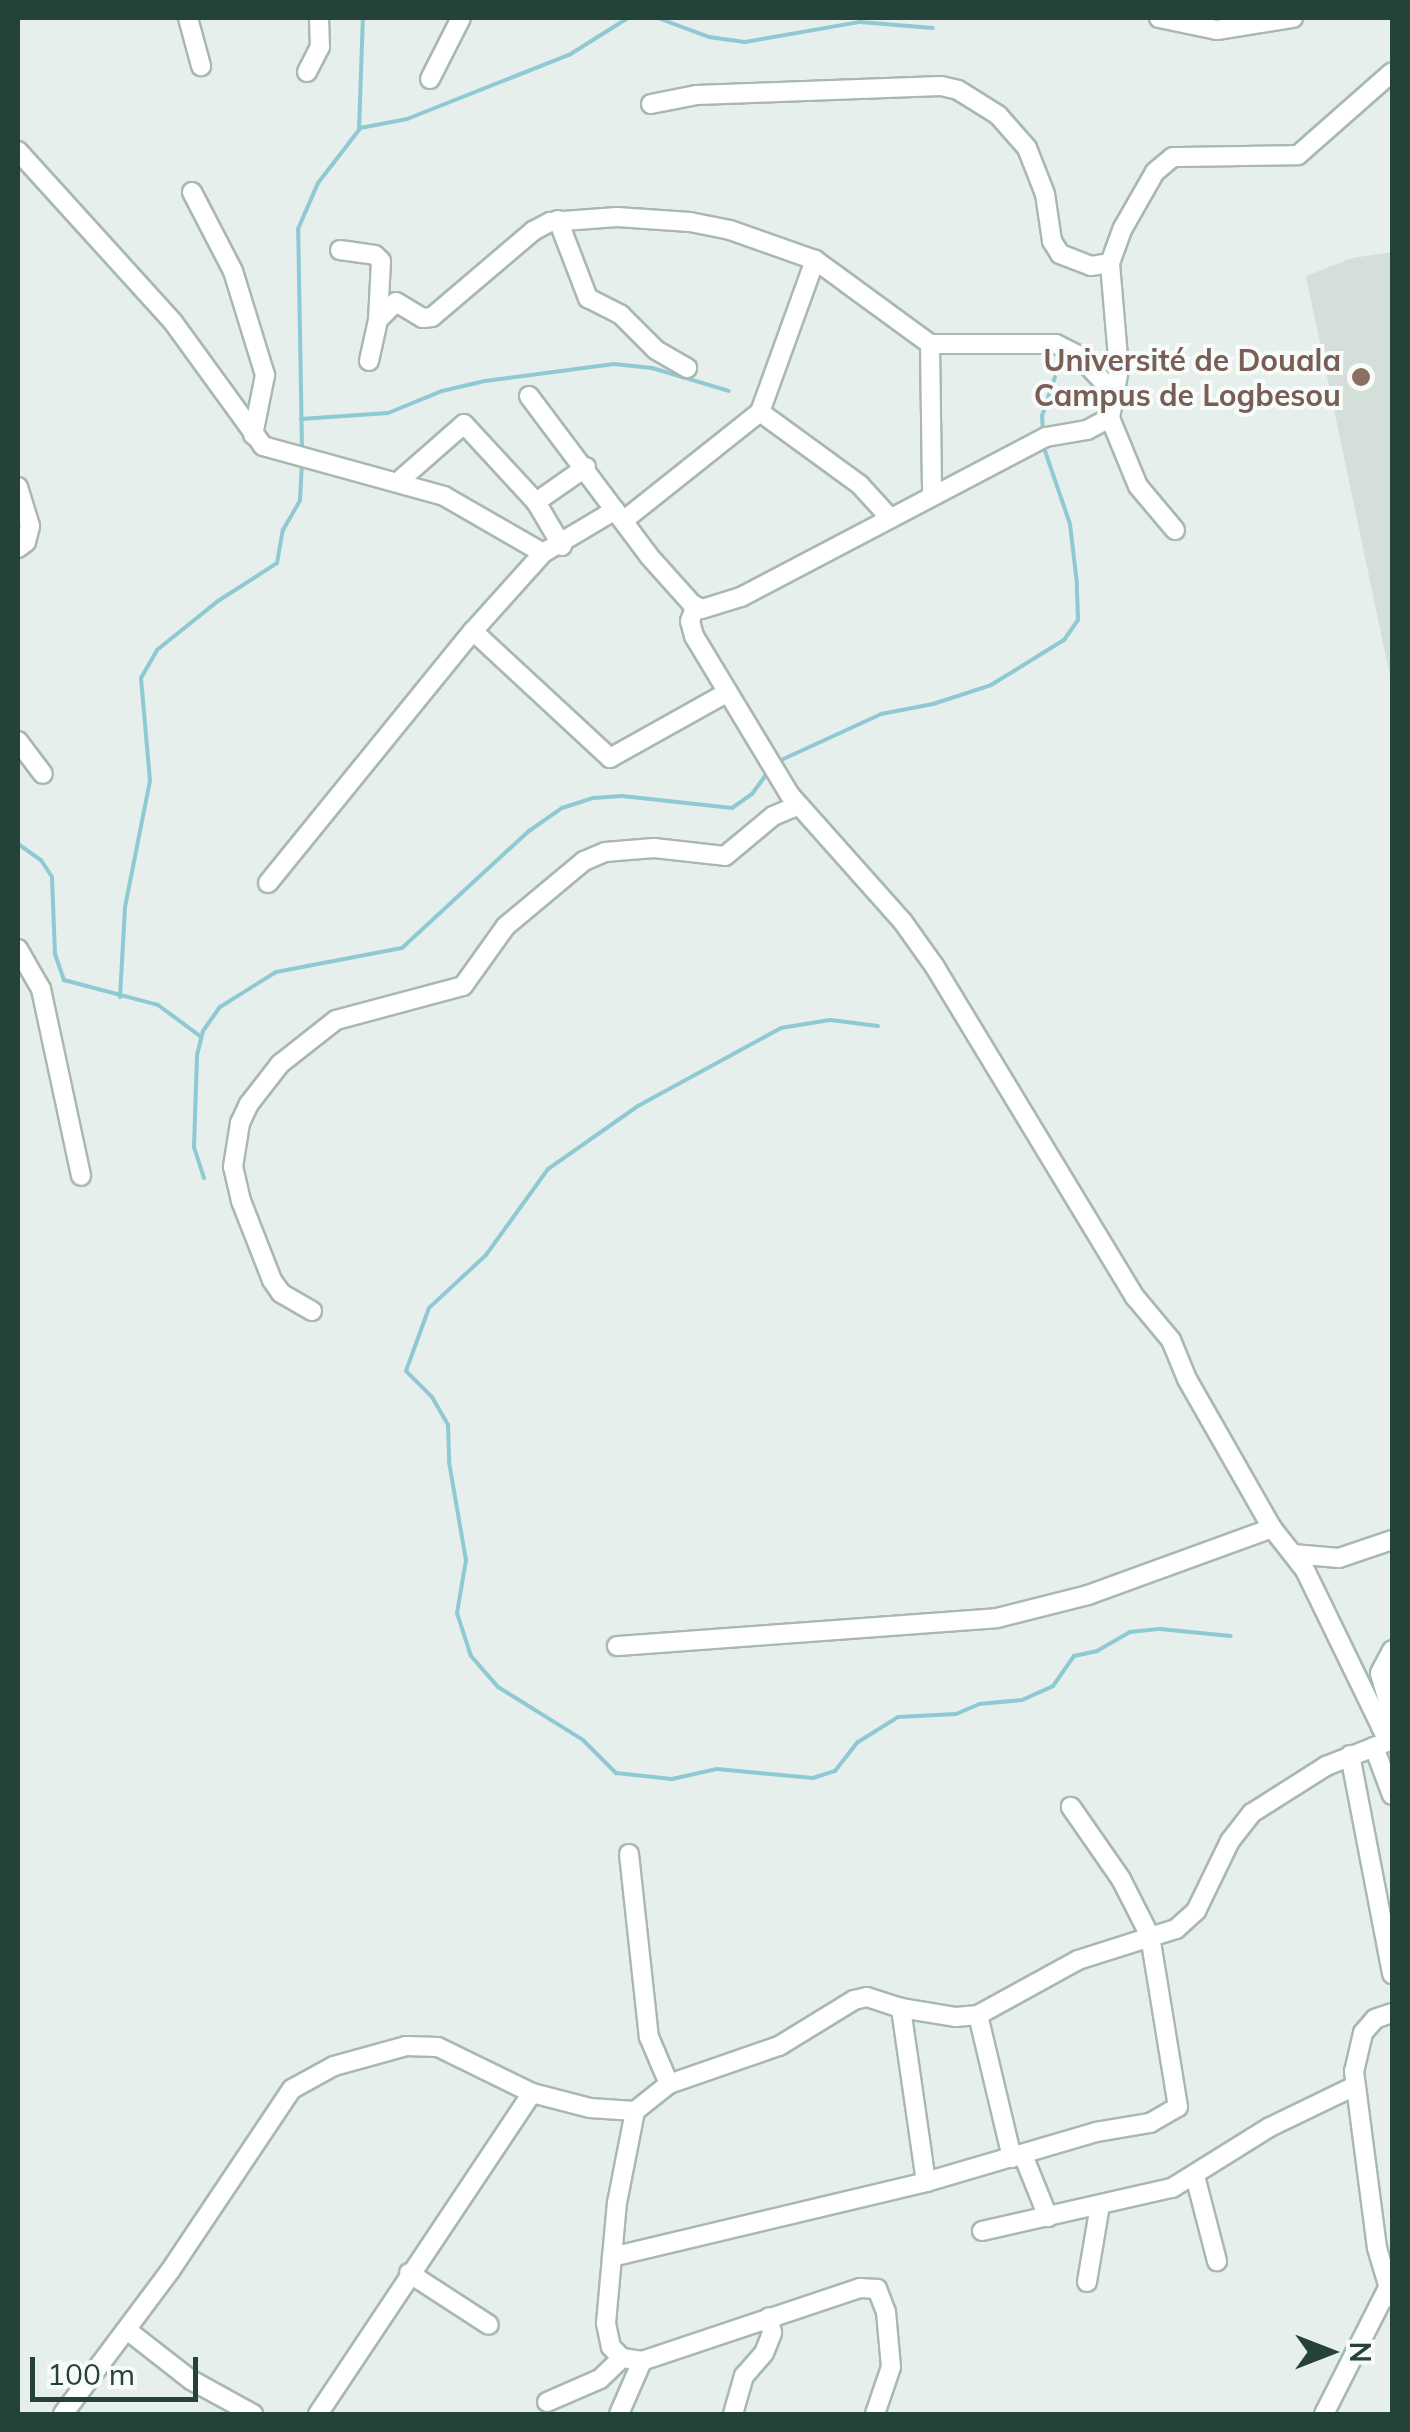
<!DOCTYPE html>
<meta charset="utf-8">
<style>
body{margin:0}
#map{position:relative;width:1410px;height:2432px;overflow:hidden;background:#e6efeb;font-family:Mulish,sans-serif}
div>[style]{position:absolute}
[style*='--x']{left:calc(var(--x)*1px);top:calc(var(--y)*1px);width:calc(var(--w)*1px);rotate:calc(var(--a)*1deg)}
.built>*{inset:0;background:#d4dfda}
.stream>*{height:4px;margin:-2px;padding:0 2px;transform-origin:2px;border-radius:2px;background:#8ec9d4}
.roads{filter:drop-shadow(2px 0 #a8b8b2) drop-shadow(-2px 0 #a8b8b2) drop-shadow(0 2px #a8b8b2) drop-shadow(0 -2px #a8b8b2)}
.minor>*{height:18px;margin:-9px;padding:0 9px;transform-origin:9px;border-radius:9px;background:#fff}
.dots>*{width:28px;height:28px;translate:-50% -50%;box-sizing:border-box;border:5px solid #f7fbf9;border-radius:50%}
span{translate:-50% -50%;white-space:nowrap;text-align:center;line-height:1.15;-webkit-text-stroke:8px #f7fbf9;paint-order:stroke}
.education-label{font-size:30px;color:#785e54;font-weight:700}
.right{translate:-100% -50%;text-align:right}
.frame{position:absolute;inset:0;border:20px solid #24423a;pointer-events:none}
.north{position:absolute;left:1280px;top:2302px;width:100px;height:100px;-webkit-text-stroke:8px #f7fbf9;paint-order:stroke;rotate:90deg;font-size:28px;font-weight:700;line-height:40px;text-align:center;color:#24423a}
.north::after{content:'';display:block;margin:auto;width:35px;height:45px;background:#24423a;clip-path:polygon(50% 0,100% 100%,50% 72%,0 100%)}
.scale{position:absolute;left:30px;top:2357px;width:168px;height:45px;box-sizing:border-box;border:5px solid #24423a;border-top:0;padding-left:12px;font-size:30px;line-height:35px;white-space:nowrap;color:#24423a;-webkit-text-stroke:8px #f7fbf9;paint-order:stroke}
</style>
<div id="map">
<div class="built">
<i style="clip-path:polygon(1392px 252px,1392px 686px,1306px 276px,1352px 258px)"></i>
</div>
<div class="stream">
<i style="--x:658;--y:18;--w:54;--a:20.4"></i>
<i style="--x:709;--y:37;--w:36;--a:8"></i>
<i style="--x:745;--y:42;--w:117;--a:-9.9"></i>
<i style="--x:860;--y:22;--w:73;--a:4.7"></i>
<i style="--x:360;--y:128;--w:48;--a:-10.8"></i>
<i style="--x:407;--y:119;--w:174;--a:-21.6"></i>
<i style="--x:569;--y:55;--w:70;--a:-32.1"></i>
<i style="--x:301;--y:419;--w:87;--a:-3.9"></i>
<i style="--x:388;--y:413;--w:58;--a:-22.2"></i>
<i style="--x:442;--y:391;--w:44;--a:-13.1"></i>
<i style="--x:485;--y:381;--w:130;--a:-7.5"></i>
<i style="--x:614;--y:364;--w:38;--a:6"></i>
<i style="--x:652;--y:368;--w:80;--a:16.6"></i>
<i style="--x:1043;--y:433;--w:17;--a:-93"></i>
<i style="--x:1042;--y:416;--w:41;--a:-71.6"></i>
<i style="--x:302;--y:448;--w:219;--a:-91"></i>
<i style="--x:298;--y:229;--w:50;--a:-66.5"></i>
<i style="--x:318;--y:183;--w:67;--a:-52.3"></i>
<i style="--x:359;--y:130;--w:112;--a:-88"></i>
<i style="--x:779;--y:761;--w:112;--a:-24.7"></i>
<i style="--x:881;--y:714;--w:53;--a:-10.9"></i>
<i style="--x:933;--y:704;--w:61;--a:-18.1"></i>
<i style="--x:991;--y:685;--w:86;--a:-31.7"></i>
<i style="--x:1064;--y:640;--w:24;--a:-55"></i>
<i style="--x:1078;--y:620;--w:36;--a:-92"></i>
<i style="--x:1077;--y:584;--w:60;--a:-96.7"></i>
<i style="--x:1070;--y:524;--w:80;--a:-108.9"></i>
<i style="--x:18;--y:844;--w:28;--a:35"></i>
<i style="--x:41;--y:860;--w:20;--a:57"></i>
<i style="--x:52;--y:877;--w:77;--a:87.8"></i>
<i style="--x:55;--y:954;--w:28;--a:71"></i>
<i style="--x:64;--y:980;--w:97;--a:14.9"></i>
<i style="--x:158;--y:1005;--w:52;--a:36.4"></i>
<i style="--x:120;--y:997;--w:90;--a:-86.8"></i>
<i style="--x:125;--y:907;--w:128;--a:-78.8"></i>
<i style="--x:150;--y:781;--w:103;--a:-95"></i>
<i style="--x:141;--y:678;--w:32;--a:-60"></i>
<i style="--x:157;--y:650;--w:78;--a:-38.8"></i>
<i style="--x:218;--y:601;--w:70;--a:-32.8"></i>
<i style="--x:277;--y:563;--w:34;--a:-80"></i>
<i style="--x:283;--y:530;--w:34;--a:-60"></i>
<i style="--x:300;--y:500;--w:38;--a:-87"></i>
<i style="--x:878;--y:1026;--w:48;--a:-172.9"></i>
<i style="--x:830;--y:1020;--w:50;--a:170.7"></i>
<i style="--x:781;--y:1028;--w:163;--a:151.4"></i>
<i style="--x:638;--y:1106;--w:110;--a:145"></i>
<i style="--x:548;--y:1169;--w:106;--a:125.8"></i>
<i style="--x:486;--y:1255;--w:78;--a:137.1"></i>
<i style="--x:429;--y:1308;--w:67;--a:110.1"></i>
<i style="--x:406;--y:1371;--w:37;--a:45"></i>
<i style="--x:432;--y:1397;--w:32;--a:60"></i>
<i style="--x:448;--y:1425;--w:37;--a:88"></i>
<i style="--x:449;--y:1462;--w:99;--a:80.2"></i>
<i style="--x:466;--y:1560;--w:54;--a:99.6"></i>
<i style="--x:457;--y:1613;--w:45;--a:72"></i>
<i style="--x:471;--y:1656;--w:41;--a:48.9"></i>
<i style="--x:498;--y:1687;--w:100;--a:31.9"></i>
<i style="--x:583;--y:1740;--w:47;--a:45"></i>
<i style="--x:616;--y:1773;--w:56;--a:6.1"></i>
<i style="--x:672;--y:1779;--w:46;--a:-12.5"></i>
<i style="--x:717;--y:1769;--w:96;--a:5.4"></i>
<i style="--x:813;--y:1778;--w:23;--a:-18"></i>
<i style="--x:835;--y:1771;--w:37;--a:-52"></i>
<i style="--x:858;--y:1742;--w:47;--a:-32"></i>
<i style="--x:898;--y:1717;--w:58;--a:-3"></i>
<i style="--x:956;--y:1714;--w:25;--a:-23"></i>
<i style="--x:979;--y:1704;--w:43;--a:-5.3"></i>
<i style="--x:1022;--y:1700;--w:34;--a:-24"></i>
<i style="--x:1053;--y:1686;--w:37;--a:-55"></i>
<i style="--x:1074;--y:1656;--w:24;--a:-12"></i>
<i style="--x:1097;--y:1651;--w:38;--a:-30"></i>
<i style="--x:1130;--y:1632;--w:30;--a:-6"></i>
<i style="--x:1160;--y:1629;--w:71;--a:5.6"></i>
<i style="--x:204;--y:1178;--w:33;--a:-108"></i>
<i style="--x:194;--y:1147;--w:92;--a:-88.1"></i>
<i style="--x:197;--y:1055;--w:25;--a:-76"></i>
<i style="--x:203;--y:1031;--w:29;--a:-55"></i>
<i style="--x:220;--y:1007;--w:66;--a:-32"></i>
<i style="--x:276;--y:972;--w:128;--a:-10.8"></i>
<i style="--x:402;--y:948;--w:173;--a:-42.7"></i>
<i style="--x:529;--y:831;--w:40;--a:-34.9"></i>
<i style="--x:562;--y:808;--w:33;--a:-18"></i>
<i style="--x:593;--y:798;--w:29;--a:-4"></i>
<i style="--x:622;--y:796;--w:111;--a:6.2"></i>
<i style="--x:732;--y:808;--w:24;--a:-35"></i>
<i style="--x:752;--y:794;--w:29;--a:-54"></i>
</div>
<div class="roads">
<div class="minor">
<i style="--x:188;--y:18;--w:50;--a:74.8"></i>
<i style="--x:1159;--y:18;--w:59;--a:11.7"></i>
<i style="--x:1217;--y:30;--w:77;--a:-9"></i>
<i style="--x:307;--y:72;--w:28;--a:-63"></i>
<i style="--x:320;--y:47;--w:29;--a:-92"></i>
<i style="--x:430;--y:79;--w:68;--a:-63.1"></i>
<i style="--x:651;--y:104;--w:47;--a:-11.1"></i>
<i style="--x:697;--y:95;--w:244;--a:-2.1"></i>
<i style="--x:941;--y:86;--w:17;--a:13"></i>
<i style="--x:958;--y:90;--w:47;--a:32"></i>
<i style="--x:998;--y:115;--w:44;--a:48.7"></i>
<i style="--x:1027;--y:148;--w:49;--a:68.6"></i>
<i style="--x:1045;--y:194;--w:48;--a:81.5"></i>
<i style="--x:1052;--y:241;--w:15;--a:58"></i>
<i style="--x:1060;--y:254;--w:33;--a:21"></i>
<i style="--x:1091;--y:266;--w:19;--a:-9"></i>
<i style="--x:18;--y:151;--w:231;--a:47.8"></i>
<i style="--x:173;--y:322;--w:153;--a:54"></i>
<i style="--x:263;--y:446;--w:188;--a:15.4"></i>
<i style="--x:444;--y:496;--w:114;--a:29.9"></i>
<i style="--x:543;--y:553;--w:84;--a:-30.8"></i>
<i style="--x:192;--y:192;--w:89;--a:62.6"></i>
<i style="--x:233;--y:271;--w:109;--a:72.9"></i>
<i style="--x:265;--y:375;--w:61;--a:101.3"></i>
<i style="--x:558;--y:220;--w:84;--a:69"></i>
<i style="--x:588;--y:298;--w:37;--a:27"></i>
<i style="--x:621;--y:315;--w:49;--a:45"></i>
<i style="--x:656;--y:350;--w:36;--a:30"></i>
<i style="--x:340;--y:250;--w:35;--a:8"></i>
<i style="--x:375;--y:255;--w:8;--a:45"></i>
<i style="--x:381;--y:261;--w:59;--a:92.9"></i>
<i style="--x:378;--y:320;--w:42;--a:102.4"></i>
<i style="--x:378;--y:320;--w:25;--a:-45"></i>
<i style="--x:396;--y:302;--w:31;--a:31"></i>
<i style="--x:423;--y:318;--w:9;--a:-6"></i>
<i style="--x:432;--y:317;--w:133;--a:-40.4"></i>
<i style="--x:533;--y:231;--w:19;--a:-28"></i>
<i style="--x:550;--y:222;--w:67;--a:-4.3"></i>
<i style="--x:617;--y:217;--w:73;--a:3.9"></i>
<i style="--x:690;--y:222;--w:41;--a:11.3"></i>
<i style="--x:730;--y:230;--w:90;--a:19.4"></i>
<i style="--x:815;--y:260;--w:142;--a:36.1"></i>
<i style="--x:930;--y:344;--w:126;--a:0"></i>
<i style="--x:1056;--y:344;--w:25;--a:27"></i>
<i style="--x:1078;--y:355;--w:52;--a:46.5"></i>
<i style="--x:930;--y:344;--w:152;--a:89.2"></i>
<i style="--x:529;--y:396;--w:200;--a:53.1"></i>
<i style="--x:649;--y:556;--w:64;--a:48.1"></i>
<i style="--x:692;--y:604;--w:11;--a:27"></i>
<i style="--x:702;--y:609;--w:41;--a:-17.1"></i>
<i style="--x:741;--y:597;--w:344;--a:-27.7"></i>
<i style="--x:1046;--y:437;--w:42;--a:-9.7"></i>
<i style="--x:1087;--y:430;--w:26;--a:-28"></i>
<i style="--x:760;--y:412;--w:124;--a:36.1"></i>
<i style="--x:860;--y:485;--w:45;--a:47.7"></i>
<i style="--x:399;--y:481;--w:86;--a:-41.2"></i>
<i style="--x:464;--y:424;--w:106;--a:47.3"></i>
<i style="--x:536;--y:502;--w:51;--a:59.4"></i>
<i style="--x:18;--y:487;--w:41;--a:72.9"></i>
<i style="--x:30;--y:526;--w:16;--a:104"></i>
<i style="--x:26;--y:542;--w:10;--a:143"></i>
<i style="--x:536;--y:502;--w:61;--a:-35"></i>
<i style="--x:623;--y:521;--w:175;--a:-38.5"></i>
<i style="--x:760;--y:412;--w:162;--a:-70.1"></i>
<i style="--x:1175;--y:530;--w:57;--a:-130.1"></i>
<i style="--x:1138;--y:486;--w:74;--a:-112.4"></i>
<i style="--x:1110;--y:418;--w:50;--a:-79.6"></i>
<i style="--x:1119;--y:369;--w:106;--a:-94.9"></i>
<i style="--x:1110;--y:263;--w:37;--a:-70"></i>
<i style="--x:1123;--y:228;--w:64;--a:-60.3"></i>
<i style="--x:1155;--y:172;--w:23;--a:-40"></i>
<i style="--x:1173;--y:157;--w:125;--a:-0.9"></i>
<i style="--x:1298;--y:155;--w:125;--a:-41.4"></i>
<i style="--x:695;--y:608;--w:14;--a:111"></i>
<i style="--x:690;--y:621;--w:16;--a:75"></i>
<i style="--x:694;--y:636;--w:186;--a:58.9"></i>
<i style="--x:790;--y:795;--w:170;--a:48.3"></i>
<i style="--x:903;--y:922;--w:55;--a:54.6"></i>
<i style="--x:935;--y:967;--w:386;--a:58.8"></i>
<i style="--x:1135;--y:1297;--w:56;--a:50.1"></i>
<i style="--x:1171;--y:1340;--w:42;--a:67.7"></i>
<i style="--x:1187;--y:1379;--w:172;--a:60.3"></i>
<i style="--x:1272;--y:1528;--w:53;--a:51.8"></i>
<i style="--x:1305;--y:1570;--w:190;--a:64.1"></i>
<i style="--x:473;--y:631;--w:105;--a:-48.1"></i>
<i style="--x:18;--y:741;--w:41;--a:52.9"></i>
<i style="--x:268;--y:883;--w:325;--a:-50.9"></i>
<i style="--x:473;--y:631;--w:187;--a:42.8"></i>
<i style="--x:610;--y:758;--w:135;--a:-29.2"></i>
<i style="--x:18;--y:949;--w:46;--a:60.1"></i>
<i style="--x:41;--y:989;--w:191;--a:77.9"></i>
<i style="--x:312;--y:1311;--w:36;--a:-150"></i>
<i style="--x:281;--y:1293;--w:16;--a:-125"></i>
<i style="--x:272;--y:1280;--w:85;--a:-111.4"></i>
<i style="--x:241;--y:1201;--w:35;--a:-103"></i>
<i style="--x:233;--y:1167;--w:45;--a:-81"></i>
<i style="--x:240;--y:1123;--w:21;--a:-65"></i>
<i style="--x:249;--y:1104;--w:51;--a:-52.2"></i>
<i style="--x:280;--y:1064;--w:71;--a:-38.2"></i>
<i style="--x:336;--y:1020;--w:131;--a:-15"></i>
<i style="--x:463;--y:986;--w:74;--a:-54.4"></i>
<i style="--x:506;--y:926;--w:102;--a:-39.8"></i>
<i style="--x:584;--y:861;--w:23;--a:-23"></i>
<i style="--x:605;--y:852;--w:49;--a:-4.7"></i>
<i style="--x:654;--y:848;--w:71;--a:6.4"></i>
<i style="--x:725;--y:856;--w:62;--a:-39.8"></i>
<i style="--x:773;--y:816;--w:26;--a:-23"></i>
<i style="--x:1293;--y:1554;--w:46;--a:5"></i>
<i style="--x:1339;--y:1558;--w:56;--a:-18.8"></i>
<i style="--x:617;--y:1646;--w:381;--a:-4.2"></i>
<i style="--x:997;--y:1618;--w:94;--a:-14.2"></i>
<i style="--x:1088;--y:1595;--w:196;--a:-20"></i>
<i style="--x:1381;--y:1727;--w:21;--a:-65"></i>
<i style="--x:1390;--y:1708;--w:36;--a:-106"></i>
<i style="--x:1380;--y:1673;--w:26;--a:-62"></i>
<i style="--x:1374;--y:1747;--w:51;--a:69.4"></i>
<i style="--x:1350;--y:1755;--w:223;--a:79.1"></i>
<i style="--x:629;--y:1854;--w:184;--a:83.8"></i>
<i style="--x:649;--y:2037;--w:51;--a:66.9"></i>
<i style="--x:1392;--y:2013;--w:18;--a:161"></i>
<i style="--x:1375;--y:2019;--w:18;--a:131"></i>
<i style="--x:1363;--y:2033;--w:39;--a:103"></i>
<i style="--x:1354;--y:2071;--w:178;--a:82.6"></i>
<i style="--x:1377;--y:2248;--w:52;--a:73.3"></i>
<i style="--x:978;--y:2015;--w:147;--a:76.6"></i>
<i style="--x:1023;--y:2155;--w:67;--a:68"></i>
<i style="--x:1195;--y:2176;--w:88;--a:75.5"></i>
<i style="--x:926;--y:2182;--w:177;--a:-16.4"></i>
<i style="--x:1096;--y:2132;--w:55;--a:-9.5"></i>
<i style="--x:1150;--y:2123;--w:32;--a:-30"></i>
<i style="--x:1178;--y:2107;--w:173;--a:-99.3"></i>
<i style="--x:1150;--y:1936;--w:64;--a:-117"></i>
<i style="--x:1121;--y:1879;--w:88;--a:-124.8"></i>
<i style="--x:982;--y:2231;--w:195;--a:-12.8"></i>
<i style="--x:1172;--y:2188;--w:115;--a:-31.9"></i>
<i style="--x:1270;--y:2127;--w:94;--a:-25.8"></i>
<i style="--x:612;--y:2257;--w:323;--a:-13.4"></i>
<i style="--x:926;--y:2182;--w:176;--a:-98.2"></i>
<i style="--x:409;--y:2273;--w:95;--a:33"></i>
<i style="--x:1087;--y:2282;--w:78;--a:-80.4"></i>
<i style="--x:127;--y:2330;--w:81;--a:38"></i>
<i style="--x:191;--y:2380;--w:71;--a:28.7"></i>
<i style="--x:547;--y:2402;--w:58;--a:-23.5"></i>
<i style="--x:600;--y:2379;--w:30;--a:-44"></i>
<i style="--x:63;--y:2414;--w:179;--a:-53.2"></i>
<i style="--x:170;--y:2271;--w:219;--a:-56.2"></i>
<i style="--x:292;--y:2089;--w:48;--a:-28.7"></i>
<i style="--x:334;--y:2066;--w:75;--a:-15.5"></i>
<i style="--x:406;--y:2046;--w:32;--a:2"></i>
<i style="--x:438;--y:2047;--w:105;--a:26.1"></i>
<i style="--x:318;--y:2414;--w:386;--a:-56.3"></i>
<i style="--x:532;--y:2093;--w:60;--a:14.5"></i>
<i style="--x:590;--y:2108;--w:45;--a:3.8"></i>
<i style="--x:619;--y:2414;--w:58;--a:-66.5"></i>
<i style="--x:733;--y:2414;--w:40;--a:-74"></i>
<i style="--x:744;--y:2376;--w:30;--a:-49"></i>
<i style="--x:764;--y:2353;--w:22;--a:-68"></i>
<i style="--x:772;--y:2333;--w:16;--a:-101"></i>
<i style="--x:875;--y:2414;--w:50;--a:-71.2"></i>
<i style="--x:891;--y:2367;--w:55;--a:-95.2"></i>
<i style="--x:886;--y:2312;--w:25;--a:-111"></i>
<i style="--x:877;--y:2289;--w:17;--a:-177"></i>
<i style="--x:860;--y:2288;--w:230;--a:161.5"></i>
<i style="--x:642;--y:2361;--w:20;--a:-171"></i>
<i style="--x:622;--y:2358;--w:16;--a:-135"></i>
<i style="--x:611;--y:2347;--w:25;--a:-102"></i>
<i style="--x:606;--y:2323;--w:121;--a:-84.8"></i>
<i style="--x:617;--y:2203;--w:94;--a:-78.9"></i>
<i style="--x:635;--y:2111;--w:43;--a:-38.5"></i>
<i style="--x:669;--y:2084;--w:116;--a:-19.1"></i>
<i style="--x:779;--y:2046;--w:88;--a:-31.5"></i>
<i style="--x:854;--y:2000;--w:13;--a:-13"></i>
<i style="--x:867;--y:1997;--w:36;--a:18"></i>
<i style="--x:901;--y:2008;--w:56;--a:9.3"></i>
<i style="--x:956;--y:2017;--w:22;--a:-5"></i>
<i style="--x:978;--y:2015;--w:114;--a:-28.8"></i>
<i style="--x:1078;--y:1960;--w:103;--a:-17.6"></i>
<i style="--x:1176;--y:1929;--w:27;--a:-42"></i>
<i style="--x:1196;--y:1911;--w:78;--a:-64.1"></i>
<i style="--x:1230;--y:1841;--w:36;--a:-52"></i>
<i style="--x:1252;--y:1813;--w:88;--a:-32.4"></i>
<i style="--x:1326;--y:1766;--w:71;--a:-21.5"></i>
<i style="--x:1324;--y:2414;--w:141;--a:-63.1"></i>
</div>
</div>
<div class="dots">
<i style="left:1361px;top:377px;background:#8d6e63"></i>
</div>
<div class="education-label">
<span class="right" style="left:1341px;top:377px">Université de Douala<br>Campus de Logbesou</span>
</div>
<div class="frame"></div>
<div class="north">N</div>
<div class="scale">100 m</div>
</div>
